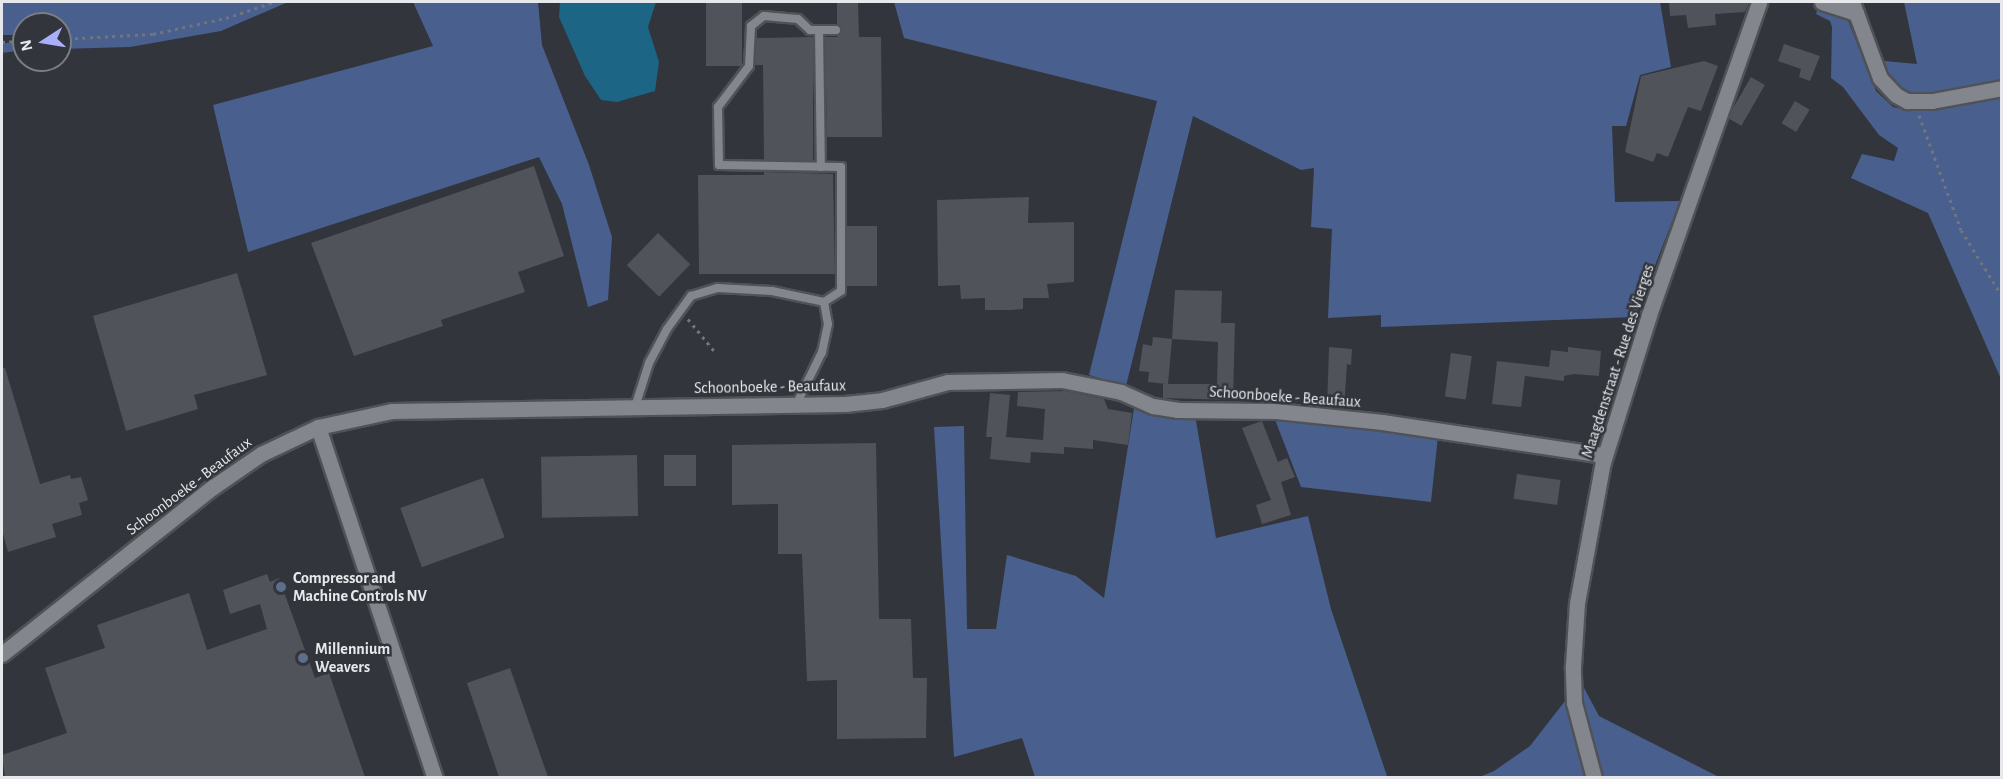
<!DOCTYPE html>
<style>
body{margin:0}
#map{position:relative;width:2003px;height:779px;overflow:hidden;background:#32353b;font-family:"Alegreya Sans",sans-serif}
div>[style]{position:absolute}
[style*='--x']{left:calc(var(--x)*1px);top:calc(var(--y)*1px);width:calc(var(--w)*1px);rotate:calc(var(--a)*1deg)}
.green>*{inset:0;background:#495f8e}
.water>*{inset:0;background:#1c6584}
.building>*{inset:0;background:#505359;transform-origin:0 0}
.path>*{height:3px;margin-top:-1.5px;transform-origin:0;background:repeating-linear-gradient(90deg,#72757a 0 3px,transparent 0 7.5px)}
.roads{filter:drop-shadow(2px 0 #4f5256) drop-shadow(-2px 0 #4f5256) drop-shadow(0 2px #4f5256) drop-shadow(0 -2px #4f5256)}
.service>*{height:8px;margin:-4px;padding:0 4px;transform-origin:4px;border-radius:4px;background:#83868d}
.minor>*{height:15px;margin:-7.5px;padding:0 7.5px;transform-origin:7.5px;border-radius:7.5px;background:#83868d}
.dots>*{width:16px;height:16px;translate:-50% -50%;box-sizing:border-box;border:3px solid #32353b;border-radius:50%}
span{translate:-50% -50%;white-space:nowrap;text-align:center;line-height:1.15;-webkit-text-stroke:5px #32353b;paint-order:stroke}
.street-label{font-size:16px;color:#e6e8eb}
.poi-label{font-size:16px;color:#e6e8eb;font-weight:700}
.left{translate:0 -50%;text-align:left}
.frame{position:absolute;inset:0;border:3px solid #e6e8eb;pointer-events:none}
.north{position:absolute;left:12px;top:12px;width:60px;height:60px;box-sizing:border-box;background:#32353b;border:2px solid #7a7d81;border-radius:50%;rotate:258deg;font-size:16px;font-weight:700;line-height:24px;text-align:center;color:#e6e8eb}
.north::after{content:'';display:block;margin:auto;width:21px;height:27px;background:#abaffb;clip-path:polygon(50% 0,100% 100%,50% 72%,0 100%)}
</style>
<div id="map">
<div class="green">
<i style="clip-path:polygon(2px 2px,288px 2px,221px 31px,130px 47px,60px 49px,60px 24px,24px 24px,24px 50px,2px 53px,2px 44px,15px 41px,15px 35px,2px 35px)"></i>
<i style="clip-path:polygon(413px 2px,538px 2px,542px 45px,589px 165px,612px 237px,608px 300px,588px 307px,562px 204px,539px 157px,248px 252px,213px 105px,433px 46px)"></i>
<i style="clip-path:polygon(894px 2px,1660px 2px,1671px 67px,1640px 75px,1626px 126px,1612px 126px,1615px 202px,1680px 201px,1635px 317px,1381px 327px,1381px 315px,1328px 318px,1332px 229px,1311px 227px,1314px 168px,1301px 170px,1193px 116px,1126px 386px,1089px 375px,1157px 101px,904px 38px)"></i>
<i style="clip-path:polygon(1904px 2px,2001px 2px,2001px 82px,1920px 95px,1904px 92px,1885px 71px,1885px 61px,1917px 64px)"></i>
<i style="clip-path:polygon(1819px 5px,1847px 18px,1876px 91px,1893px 107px,1912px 111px,2001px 95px,2001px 379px,1928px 213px,1851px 178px,1862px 154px,1894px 161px,1898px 148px,1879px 135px,1843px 87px,1831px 78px,1832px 27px,1830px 21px,1816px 14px)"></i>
<i style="clip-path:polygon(1135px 402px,1195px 415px,1216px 538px,1308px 516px,1331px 609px,1387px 776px,1409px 777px,1035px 777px,1022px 738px,954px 757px,934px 427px,964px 426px,967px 629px,996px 629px,1007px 555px,1076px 576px,1104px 598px)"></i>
<i style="clip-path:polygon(1274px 417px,1438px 436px,1431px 502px,1301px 487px)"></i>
<i style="clip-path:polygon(1583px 686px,1599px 716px,1719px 777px,1601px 777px,1581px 708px)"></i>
<i style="clip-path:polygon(1565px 701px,1585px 777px,1477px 778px,1494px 771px,1530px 746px)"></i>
</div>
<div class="water">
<i style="clip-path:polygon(560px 2px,656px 2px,648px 27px,659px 62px,655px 91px,617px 102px,601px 100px,585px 76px,559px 17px)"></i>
</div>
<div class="building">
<i style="left:706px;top:2px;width:36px;height:64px"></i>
<i style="clip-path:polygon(837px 2px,858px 2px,859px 37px,881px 37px,882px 137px,827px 137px,825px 37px,837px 37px,841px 32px,837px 24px)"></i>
<i style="clip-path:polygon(1669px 2px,1749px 2px,1745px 12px,1715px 14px,1716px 25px,1688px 28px,1686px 15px,1670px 16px)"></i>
<i style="clip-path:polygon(813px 37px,813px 161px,764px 160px,763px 65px,755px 65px,756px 38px)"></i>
<i style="clip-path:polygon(1784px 44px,1820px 56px,1810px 81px,1799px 77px,1801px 69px,1778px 61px)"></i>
<i style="clip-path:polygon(1704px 61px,1718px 66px,1701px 111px,1688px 107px,1668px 157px,1657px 153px,1653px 162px,1625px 152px,1641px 76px)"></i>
<i style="left:1751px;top:77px;width:16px;height:47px;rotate:30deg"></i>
<i style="left:1795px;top:101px;width:17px;height:26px;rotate:31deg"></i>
<i style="clip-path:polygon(534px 166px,564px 256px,518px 272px,525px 292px,441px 320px,443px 326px,354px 356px,311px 243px)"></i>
<i style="clip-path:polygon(764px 172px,833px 174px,835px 274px,699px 274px,698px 175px,764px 175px)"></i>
<i style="clip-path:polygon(1029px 197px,1028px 223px,1074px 222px,1074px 282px,1047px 284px,1049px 298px,1023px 298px,1023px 309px,1010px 310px,985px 310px,985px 298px,961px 299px,960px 285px,938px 286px,937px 200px)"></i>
<i style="left:877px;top:226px;width:60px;height:30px;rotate:90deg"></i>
<i style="left:658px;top:233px;width:45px;height:45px;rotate:44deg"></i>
<i style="clip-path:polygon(237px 273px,267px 375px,194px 395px,198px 409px,126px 431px,93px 316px)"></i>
<i style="clip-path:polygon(evenodd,1175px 290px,1222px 291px,1221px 323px,1235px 323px,1233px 400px,1163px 398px,1163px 384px,1166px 384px,1148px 382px,1149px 372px,1139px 371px,1143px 344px,1152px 346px,1153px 337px,1172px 339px,1175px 290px,1172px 339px,1218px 342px,1217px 384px,1168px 384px,1172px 339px)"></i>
<i style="clip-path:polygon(1329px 347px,1352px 349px,1351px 365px,1347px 364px,1344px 408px,1327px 407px)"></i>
<i style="clip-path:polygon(1568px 347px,1601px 351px,1599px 376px,1574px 374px,1564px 376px,1564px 381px,1525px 376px,1521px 407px,1492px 404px,1497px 361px,1549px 367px,1551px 350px,1568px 352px)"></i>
<i style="left:1451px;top:353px;width:21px;height:44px;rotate:8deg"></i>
<i style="clip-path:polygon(2px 368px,5px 368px,40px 484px,70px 475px,71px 479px,81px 477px,88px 500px,79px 503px,82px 515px,52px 524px,56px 537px,8px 552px,2px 530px)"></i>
<i style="clip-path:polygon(1065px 391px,1104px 399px,1108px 409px,1132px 413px,1128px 445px,1093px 440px,1093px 449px,1064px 447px,1064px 454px,1031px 452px,1030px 463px,990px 459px,992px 437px,986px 437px,990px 393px,1010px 395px,1006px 437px,1043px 440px,1045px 409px,1017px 406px,1018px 392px)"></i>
<i style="clip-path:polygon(1262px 421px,1278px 462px,1287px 458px,1295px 477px,1281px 482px,1291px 515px,1262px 524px,1256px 505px,1271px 500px,1242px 428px)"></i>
<i style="clip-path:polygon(876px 443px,879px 619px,911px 619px,913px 678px,927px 678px,926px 738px,837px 739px,837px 680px,807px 681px,802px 554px,778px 554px,778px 504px,732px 505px,732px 445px)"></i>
<i style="left:637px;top:455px;width:61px;height:96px;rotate:89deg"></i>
<i style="left:664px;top:455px;width:32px;height:31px"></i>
<i style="left:1517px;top:474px;width:44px;height:25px;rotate:8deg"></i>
<i style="left:483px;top:478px;width:63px;height:88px;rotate:70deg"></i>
<i style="clip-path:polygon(267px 574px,270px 582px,279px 578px,315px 678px,329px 673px,365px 777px,5px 777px,2px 755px,67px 733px,45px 668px,105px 648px,97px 625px,189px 593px,207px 650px,267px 629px,260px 604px,230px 614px,223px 590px)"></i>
<i style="clip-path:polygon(510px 668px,548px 777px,499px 777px,467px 683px)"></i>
</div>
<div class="path">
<i style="--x:60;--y:39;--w:93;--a:-3.1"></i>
<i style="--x:153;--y:34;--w:75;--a:-12.4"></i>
<i style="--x:226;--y:18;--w:51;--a:-18.4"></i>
<i style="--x:2;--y:42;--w:22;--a:-3"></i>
<i style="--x:1919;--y:115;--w:122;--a:69.9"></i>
<i style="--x:1961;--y:230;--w:78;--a:58.2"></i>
<i style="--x:688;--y:319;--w:43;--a:50.7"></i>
</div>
<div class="roads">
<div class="service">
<i style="--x:819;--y:30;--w:137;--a:89.2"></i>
<i style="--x:824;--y:302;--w:20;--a:-33"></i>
<i style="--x:841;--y:291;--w:124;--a:-90"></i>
<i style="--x:841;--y:167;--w:122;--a:-179.1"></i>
<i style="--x:719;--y:165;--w:58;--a:-91"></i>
<i style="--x:718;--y:107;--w:51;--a:-52.9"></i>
<i style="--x:749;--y:66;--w:40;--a:-87.1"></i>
<i style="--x:751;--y:26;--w:16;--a:-38"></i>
<i style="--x:764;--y:16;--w:34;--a:5"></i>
<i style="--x:798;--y:19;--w:16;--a:43"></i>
<i style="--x:810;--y:30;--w:26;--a:0"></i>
<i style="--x:635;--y:407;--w:46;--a:-72.3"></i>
<i style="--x:649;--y:363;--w:38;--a:-62"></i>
<i style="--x:667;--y:329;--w:41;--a:-54"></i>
<i style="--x:691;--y:296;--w:28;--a:-17"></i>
<i style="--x:718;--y:288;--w:54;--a:3.2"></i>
<i style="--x:772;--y:291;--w:53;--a:11.9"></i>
<i style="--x:824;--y:302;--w:22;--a:80"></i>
<i style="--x:828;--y:324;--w:29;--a:102"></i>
<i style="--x:822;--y:352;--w:59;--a:116.1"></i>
</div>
<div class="minor">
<i style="--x:1822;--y:2;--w:36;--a:18"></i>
<i style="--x:1852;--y:2;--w:81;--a:69.8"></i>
<i style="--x:1880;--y:78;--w:23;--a:47"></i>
<i style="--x:1896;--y:95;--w:13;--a:29"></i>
<i style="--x:1907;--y:101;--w:25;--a:0"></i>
<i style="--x:1932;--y:101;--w:71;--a:-10.5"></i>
<i style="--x:318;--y:427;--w:370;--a:71.6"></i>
<i style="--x:2;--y:654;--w:269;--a:-38.4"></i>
<i style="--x:213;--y:487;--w:58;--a:-34.5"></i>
<i style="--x:261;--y:454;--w:63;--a:-25.3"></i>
<i style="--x:318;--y:427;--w:76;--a:-12.2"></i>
<i style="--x:392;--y:411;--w:453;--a:-0.9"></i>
<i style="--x:845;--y:404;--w:37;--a:-6"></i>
<i style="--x:882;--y:400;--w:68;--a:-15.3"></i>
<i style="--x:948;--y:382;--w:114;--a:-1"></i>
<i style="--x:1062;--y:380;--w:60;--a:11.5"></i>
<i style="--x:1121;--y:392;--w:35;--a:24"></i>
<i style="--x:1153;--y:406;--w:24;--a:9"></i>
<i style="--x:1177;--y:410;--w:99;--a:0.6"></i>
<i style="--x:1276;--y:411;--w:107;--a:5.9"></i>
<i style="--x:1382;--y:422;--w:224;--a:8.5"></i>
<i style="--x:1594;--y:778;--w:78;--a:-104.9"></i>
<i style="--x:1574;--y:703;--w:37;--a:-92"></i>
<i style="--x:1573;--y:666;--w:63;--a:-86.4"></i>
<i style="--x:1577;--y:603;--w:143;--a:-79.6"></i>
<i style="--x:1603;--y:462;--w:154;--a:-72.6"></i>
<i style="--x:1649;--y:315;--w:332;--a:-70.6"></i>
</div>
</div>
<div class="dots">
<i style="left:281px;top:587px;background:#5c6f8a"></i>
<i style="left:303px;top:658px;background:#5c6f8a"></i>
</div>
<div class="street-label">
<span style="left:1618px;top:361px;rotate:-72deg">Maagdenstraat - Rue des Vierges</span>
<span style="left:770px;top:387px;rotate:-1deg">Schoonboeke - Beaufaux</span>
<span style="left:1285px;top:397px;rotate:4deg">Schoonboeke - Beaufaux</span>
<span style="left:189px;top:486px;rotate:-37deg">Schoonboeke - Beaufaux</span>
</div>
<div class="poi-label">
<span class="left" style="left:293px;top:587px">Compressor and<br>Machine Controls NV</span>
<span class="left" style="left:315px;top:658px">Millennium<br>Weavers</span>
</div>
<div class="frame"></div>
<div class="north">N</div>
</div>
